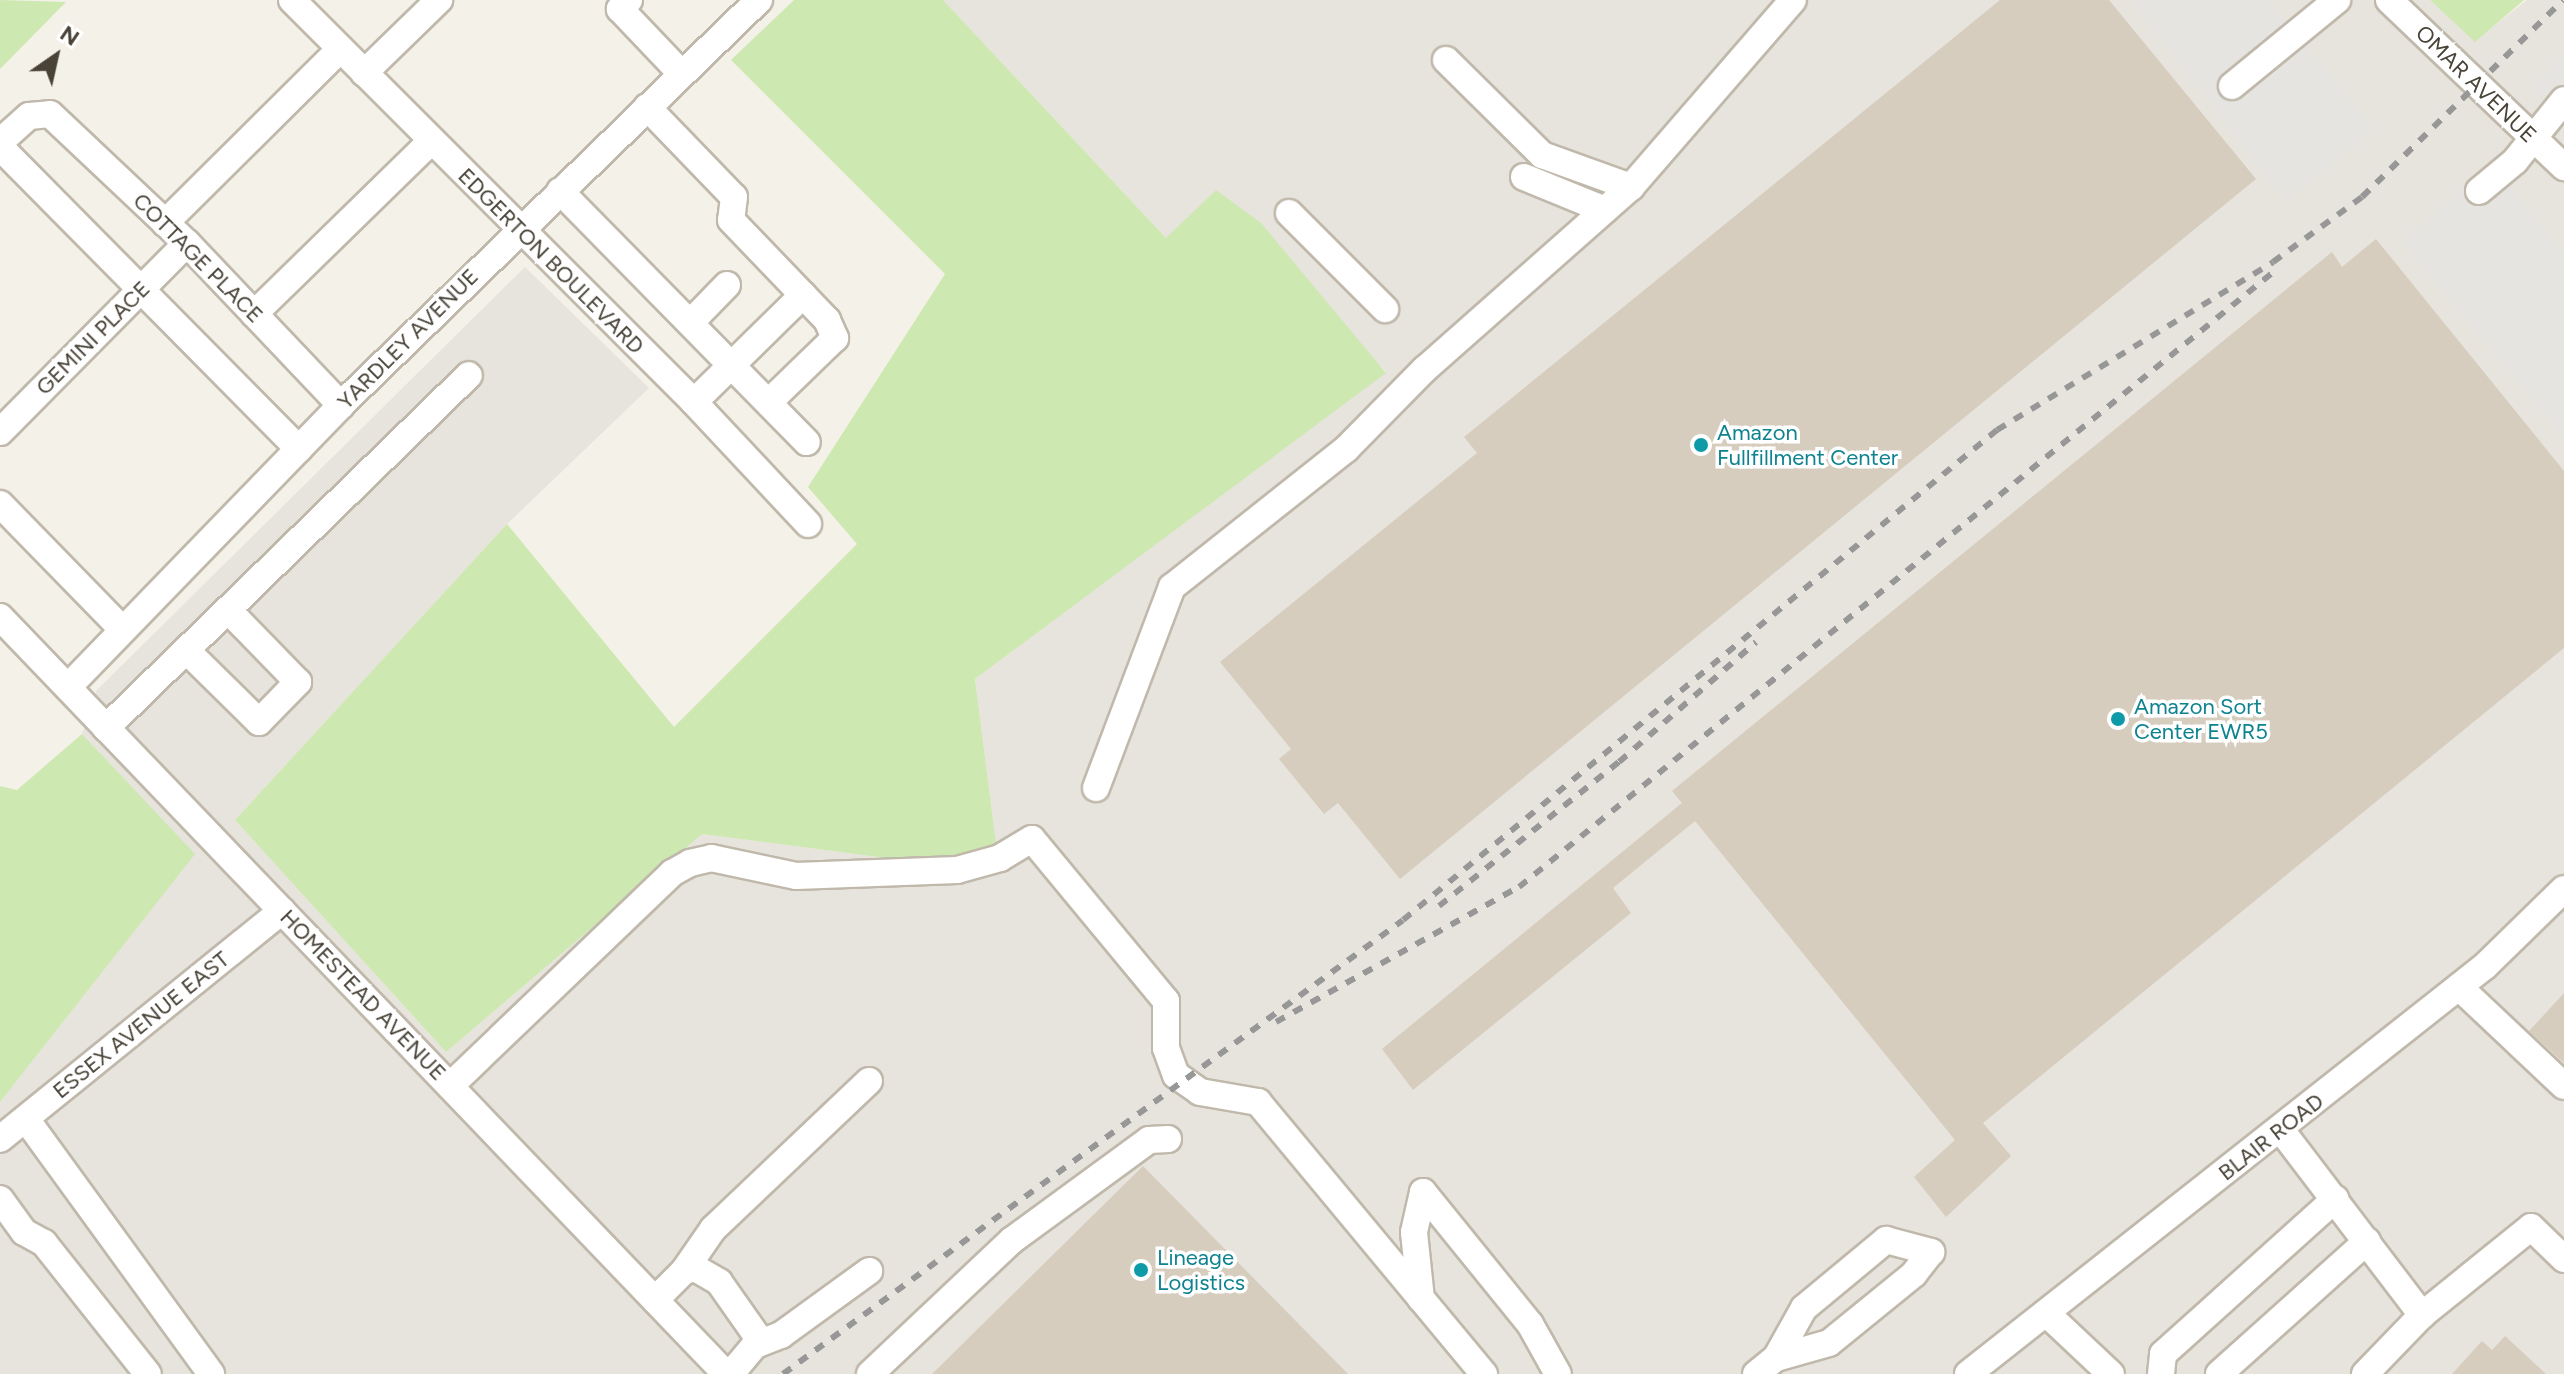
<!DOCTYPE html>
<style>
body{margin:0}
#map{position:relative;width:2564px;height:1374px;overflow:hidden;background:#f4f1e8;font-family:Figtree,sans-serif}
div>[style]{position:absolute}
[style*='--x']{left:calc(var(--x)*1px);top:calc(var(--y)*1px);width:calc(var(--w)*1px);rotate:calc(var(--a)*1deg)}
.industrial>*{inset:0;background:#e7e3dd}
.green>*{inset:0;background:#cee8b1}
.parking>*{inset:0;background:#e6e4e0}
.building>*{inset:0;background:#d6cdbe}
.roads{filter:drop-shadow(2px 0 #c0b9ab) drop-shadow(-2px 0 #c0b9ab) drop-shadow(0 2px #c0b9ab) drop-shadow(0 -2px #c0b9ab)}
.minor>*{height:26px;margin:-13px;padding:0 13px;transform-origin:13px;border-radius:13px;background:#fff}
.rail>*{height:6px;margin-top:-3px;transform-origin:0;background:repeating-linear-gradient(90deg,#979797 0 10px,transparent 0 20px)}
.dots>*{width:22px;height:22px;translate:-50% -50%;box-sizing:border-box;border:4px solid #fff;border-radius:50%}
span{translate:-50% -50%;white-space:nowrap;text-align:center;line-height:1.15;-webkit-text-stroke:7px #fff;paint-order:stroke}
.street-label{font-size:22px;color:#484237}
.culture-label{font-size:22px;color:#0d838f}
.left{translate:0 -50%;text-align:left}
.north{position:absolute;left:16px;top:16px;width:80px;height:80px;-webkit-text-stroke:6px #fff;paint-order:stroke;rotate:34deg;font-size:22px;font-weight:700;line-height:32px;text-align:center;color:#484237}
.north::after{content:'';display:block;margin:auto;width:28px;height:36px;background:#484237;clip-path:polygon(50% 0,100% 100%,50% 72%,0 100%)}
</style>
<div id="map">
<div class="industrial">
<i style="clip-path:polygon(943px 0,2430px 0,2475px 41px,2527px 0,2564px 0,2564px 1374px,0 1374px,0 1102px,194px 854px,82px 734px,96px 691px,525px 267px,649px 388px,507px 524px,235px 820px,446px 1052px,702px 834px,939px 865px,996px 843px,975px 679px,1386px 372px,1215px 191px,1167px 239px)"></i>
</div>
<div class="green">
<i style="clip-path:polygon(0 0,66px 2px,0 69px)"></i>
<i style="clip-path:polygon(794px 0,943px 0,1166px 238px,1216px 190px,1261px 223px,1386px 373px,975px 679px,996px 843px,939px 865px,702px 834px,446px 1052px,235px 820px,507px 524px,674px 727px,857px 544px,808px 487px,945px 274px,731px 60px)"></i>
<i style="clip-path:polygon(2430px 0,2524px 0,2475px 42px)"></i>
<i style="clip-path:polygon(82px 734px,195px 854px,0 1102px,0 786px,17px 790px)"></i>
</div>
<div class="parking">
<i style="clip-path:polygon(2130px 0,2268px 0,2375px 129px,2285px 202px)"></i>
<i style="clip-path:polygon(2564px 54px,2564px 118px,2532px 88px)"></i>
<i style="clip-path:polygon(2492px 165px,2564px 254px,2564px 438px,2401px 242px)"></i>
</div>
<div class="building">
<i style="clip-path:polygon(2000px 0,2109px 0,2256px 179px,1400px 879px,1338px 803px,1324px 814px,1279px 759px,1291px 749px,1220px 662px,1477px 453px,1464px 437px)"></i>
<i style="clip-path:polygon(2376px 239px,2564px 471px,2564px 648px,1983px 1123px,2011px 1156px,1946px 1217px,1914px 1177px,1955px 1140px,1695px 821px,1613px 888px,1631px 913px,1413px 1090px,1382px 1049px,1682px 803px,1672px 791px,2332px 252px,2342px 267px)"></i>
<i style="clip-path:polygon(2564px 993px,2564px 1063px,2529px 1031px)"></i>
<i style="clip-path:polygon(1143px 1166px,1348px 1374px,932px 1374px)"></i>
<i style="clip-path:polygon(2505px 1336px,2546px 1374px,2452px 1374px,2482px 1341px,2492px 1350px)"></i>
</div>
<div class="roads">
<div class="minor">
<i style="--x:292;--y:0;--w:569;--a:45"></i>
<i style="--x:694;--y:402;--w:167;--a:46.9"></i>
<i style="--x:629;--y:0;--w:13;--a:135"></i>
<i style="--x:620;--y:9;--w:90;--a:46.4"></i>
<i style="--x:2389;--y:0;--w:242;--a:43.7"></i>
<i style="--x:1446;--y:60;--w:135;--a:44.7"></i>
<i style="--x:1542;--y:155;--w:95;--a:19.8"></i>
<i style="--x:364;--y:73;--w:105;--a:-44.2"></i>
<i style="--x:2232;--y:86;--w:136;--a:-39.3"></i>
<i style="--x:647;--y:107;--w:125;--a:46"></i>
<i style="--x:734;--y:197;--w:23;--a:97"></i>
<i style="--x:731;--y:220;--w:139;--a:46.2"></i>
<i style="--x:827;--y:320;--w:20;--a:66"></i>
<i style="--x:835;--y:338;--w:92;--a:135.9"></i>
<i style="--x:0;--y:142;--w:39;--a:-42"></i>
<i style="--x:29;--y:116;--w:21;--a:-5"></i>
<i style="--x:50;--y:114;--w:188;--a:43.3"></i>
<i style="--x:187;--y:243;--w:224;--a:46.5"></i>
<i style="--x:0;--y:147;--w:425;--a:45.3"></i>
<i style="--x:1524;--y:177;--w:87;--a:22.2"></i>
<i style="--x:560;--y:191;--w:352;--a:45.5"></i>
<i style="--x:2479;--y:191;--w:47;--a:-39.8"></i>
<i style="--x:2515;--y:161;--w:78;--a:-51.2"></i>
<i style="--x:1289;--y:213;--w:136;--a:45"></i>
<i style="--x:165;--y:223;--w:247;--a:-44.8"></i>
<i style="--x:254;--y:314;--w:248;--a:-44.3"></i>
<i style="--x:690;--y:323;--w:53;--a:-45.8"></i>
<i style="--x:694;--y:402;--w:153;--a:-44.5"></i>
<i style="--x:0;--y:432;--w:266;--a:-45.3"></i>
<i style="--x:0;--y:504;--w:176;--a:45.7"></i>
<i style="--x:0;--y:617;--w:1049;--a:46.2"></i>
<i style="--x:187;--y:651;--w:101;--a:44.6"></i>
<i style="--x:259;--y:722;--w:56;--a:-45.7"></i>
<i style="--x:298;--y:682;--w:99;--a:-134.2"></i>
<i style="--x:68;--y:687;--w:392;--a:-45.9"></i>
<i style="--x:341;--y:405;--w:582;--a:-44.1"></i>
<i style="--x:106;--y:728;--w:506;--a:-44.2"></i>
<i style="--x:1096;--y:788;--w:215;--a:-69.3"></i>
<i style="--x:1172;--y:587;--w:222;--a:-38.4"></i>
<i style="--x:1346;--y:449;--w:112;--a:-45.4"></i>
<i style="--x:1425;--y:369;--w:275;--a:-41.5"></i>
<i style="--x:1631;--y:187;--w:247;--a:-49.1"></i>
<i style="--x:2459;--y:987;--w:144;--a:43.3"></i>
<i style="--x:450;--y:1086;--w:308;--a:-43.8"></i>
<i style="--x:672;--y:873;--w:21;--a:-29"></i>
<i style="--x:690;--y:863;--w:22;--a:-13"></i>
<i style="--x:711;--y:858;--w:87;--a:12"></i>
<i style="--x:796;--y:876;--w:161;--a:-2.1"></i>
<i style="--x:957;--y:870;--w:45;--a:-15.6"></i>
<i style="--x:1000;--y:858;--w:37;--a:-31"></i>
<i style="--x:1032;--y:839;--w:210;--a:50.4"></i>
<i style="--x:1166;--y:1001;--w:47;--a:90"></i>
<i style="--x:1166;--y:1048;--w:29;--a:70"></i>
<i style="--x:1176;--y:1075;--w:29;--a:35"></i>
<i style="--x:1200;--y:1092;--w:59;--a:9.8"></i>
<i style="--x:1258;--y:1102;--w:354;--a:50.3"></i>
<i style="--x:26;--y:1119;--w:315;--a:54"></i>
<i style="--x:2281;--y:1130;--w:233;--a:52.7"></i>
<i style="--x:0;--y:1139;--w:363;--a:-39"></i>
<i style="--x:1423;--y:1192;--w:170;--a:51"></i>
<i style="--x:1530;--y:1324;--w:57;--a:60.8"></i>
<i style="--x:0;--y:1199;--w:41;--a:54"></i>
<i style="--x:24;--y:1232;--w:23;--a:29"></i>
<i style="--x:44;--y:1243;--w:167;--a:51.6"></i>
<i style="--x:684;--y:1271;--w:11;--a:-15"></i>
<i style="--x:695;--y:1268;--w:28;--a:30"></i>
<i style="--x:719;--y:1282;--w:66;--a:54.9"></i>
<i style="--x:757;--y:1336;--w:9;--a:103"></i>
<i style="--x:755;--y:1345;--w:38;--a:130"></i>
<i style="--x:1421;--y:1299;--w:67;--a:-96"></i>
<i style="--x:1414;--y:1232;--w:41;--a:-77.3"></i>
<i style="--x:655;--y:1300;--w:41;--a:-45"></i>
<i style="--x:684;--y:1271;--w:51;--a:-55.4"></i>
<i style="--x:713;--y:1229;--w:215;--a:-43.5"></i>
<i style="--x:2046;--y:1313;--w:89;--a:43.2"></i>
<i style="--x:755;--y:1345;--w:28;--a:-21"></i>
<i style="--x:781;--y:1335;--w:109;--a:-36"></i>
<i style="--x:870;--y:1374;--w:194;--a:-43.3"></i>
<i style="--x:1011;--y:1241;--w:171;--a:-36.2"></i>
<i style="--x:1149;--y:1140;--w:19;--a:-3"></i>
<i style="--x:1756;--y:1374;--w:26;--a:-39"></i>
<i style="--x:1776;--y:1358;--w:57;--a:-60.8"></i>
<i style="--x:1804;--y:1308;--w:107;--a:-39.7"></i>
<i style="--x:1886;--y:1240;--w:47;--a:14.9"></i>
<i style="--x:1931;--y:1252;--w:28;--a:128"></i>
<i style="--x:1914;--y:1274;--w:109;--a:140.9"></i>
<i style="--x:1829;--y:1343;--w:55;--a:164.2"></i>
<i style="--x:1968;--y:1374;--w:659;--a:-38.28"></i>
<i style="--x:2485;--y:966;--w:110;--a:-44.3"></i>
<i style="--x:2161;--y:1374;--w:20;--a:-84"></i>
<i style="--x:2163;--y:1354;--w:232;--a:-42"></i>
<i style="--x:2219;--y:1374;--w:199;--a:-41.9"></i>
<i style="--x:2365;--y:1374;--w:82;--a:-46"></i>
<i style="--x:2422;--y:1315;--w:140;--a:-38.9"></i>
<i style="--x:2531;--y:1227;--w:46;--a:44.1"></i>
</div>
</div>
<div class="rail">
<i style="--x:1439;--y:906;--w:231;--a:-38.7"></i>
<i style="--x:1619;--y:762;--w:182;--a:-41.2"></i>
<i style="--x:1276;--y:1022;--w:278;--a:-29.1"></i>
<i style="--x:1519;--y:887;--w:978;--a:-39.19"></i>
<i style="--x:783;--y:1374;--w:768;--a:-36.21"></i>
<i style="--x:1403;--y:920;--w:770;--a:-39.52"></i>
<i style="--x:1997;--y:430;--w:323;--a:-31.3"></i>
<i style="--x:2273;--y:262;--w:110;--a:-36.1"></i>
<i style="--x:2362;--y:197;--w:281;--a:-44.4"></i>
</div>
<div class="dots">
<i style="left:1701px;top:445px;background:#0f9aa8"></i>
<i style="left:2118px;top:719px;background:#0f9aa8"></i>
<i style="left:1141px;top:1270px;background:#0f9aa8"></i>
</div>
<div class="street-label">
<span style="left:2476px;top:84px;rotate:44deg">OMAR AVENUE</span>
<span style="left:198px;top:258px;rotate:45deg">COTTAGE PLACE</span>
<span style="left:551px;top:261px;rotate:45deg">EDGERTON BOULEVARD</span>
<span style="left:93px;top:338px;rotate:-45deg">GEMINI PLACE</span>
<span style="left:408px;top:339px;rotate:-45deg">YARDLEY AVENUE</span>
<span style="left:363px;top:995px;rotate:46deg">HOMESTEAD AVENUE</span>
<span style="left:141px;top:1025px;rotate:-39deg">ESSEX AVENUE EAST</span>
<span style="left:2271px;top:1137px;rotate:-38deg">BLAIR ROAD</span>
</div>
<div class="culture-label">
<span class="left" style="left:1717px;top:445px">Amazon<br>Fullfillment Center</span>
<span class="left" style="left:2134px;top:719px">Amazon Sort<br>Center EWR5</span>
<span class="left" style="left:1157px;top:1270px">Lineage<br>Logistics</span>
</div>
<div class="north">N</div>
</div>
